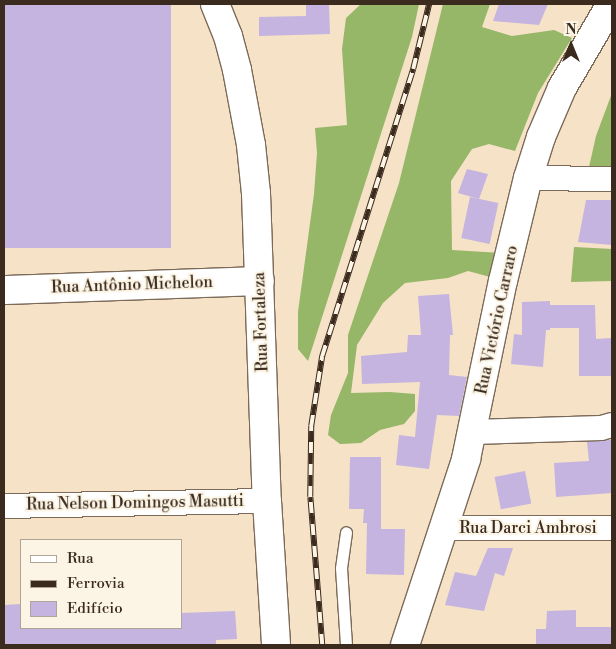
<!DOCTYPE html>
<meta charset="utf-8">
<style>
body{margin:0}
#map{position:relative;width:616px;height:649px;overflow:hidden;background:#f5e2c7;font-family:"Libre Bodoni",serif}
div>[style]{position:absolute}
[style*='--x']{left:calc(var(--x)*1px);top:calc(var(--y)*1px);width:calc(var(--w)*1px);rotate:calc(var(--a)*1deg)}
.forest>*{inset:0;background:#96b668}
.building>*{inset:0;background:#c4b4df;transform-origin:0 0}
.roads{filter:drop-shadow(1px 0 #7c6a59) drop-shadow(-1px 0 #7c6a59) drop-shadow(0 1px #7c6a59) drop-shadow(0 -1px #7c6a59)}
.service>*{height:11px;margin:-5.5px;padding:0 5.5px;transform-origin:5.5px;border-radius:5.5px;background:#fff}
.minor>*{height:24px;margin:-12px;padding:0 12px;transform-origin:12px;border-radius:12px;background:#fff}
.secondary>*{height:28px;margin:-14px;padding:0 14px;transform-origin:14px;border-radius:14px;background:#fff}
.rail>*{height:5.5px;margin-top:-2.75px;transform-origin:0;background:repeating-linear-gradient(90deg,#fcf5e5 0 11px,#3b2a1e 0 22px);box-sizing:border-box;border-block:1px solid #3b2a1e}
span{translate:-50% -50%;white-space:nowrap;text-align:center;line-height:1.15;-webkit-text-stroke:4px #fcf5e5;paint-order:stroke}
.street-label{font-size:16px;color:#3b2a1e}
.frame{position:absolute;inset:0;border:5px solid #3b2a1e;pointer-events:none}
.legend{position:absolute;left:20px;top:539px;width:162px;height:90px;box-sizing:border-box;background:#fcf5e5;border:1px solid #afa495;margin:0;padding:6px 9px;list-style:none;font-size:15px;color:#3b2a1e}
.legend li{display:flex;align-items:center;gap:10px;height:25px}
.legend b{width:25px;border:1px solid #afa495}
.north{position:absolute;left:546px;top:20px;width:50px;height:50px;-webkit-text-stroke:4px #fcf5e5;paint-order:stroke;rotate:0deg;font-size:14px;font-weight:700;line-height:20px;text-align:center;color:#3b2a1e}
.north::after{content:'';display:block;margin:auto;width:18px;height:22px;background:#3b2a1e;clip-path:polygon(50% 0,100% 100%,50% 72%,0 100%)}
</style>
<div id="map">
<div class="forest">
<i style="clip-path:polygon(361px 4px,419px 4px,412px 37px,308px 361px,298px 349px,298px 312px,314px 194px,317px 153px,315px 128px,347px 125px,342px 49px,346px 18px)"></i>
<i style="clip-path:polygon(443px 4px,490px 4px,482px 27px,512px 36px,554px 30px,572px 38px,538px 93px,515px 151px,489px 144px,472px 149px,451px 181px,452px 250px,501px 253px,494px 278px,468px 271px,448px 278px,405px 283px,383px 303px,357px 345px,351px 393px,390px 392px,415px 394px,415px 411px,404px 424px,380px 430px,361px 443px,340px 444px,328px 435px,331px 415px,348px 373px,348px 335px,399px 183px)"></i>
<i style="clip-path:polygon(612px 93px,612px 167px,589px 167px,596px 136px)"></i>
<i style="clip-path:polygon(574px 247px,612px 249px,612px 281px,571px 282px)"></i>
</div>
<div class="building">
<i style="left:4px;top:4px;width:167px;height:244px"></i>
<i style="clip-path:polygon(306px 4px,329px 4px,330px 34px,259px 36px,259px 17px,306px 16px)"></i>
<i style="clip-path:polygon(499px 4px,548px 4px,539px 25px,493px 21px)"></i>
<i style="clip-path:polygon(467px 169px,488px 174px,479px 199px,458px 193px)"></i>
<i style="left:470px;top:197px;width:29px;height:42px;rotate:12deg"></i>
<i style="clip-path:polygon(586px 200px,612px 200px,612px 245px,578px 242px)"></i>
<i style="clip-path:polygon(449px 294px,453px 335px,450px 335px,449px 375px,467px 377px,459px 416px,437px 415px,429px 469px,396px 465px,399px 435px,415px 437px,420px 382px,362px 384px,361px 356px,407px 352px,408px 335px,421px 335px,418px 296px)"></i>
<i style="clip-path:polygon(550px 301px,550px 305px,595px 305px,596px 339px,611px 338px,611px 376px,579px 376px,579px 328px,550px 328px,550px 330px,546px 330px,543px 367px,511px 364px,514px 334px,522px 335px,522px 302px)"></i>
<i style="clip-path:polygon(608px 440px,612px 440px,612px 493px,556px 497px,554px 463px,589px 461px,587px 442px)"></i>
<i style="clip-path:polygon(350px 457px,381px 457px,381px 529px,405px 529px,404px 575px,366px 574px,367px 523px,363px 523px,364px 509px,349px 509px)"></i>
<i style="left:525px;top:471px;width:33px;height:31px;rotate:79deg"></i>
<i style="clip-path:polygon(488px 548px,513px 548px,504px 576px,495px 573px,484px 611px,445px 605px,455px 572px,476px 576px)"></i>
<i style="clip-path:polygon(21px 604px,21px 628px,181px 628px,181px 613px,235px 611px,237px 639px,216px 640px,216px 645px,4px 645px,4px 605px)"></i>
<i style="clip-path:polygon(576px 610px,576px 627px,612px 627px,612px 645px,536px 645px,536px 629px,546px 629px,547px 611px)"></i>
</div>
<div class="roads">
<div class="service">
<i style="--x:346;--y:645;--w:77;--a:-93.7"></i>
<i style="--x:341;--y:568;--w:36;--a:-82"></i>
</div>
<div class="minor">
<i style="--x:528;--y:178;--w:84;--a:0.7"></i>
<i style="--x:473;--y:432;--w:128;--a:-1.8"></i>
<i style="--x:601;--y:428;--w:11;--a:-15"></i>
<i style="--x:4;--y:506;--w:263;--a:-1.1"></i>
<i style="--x:443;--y:528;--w:169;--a:0"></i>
</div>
<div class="secondary">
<i style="--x:215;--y:4;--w:35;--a:68"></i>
<i style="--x:228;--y:36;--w:35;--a:75"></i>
<i style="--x:237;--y:70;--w:76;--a:79.4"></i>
<i style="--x:251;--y:145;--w:48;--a:84.1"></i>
<i style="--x:256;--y:193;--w:308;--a:88"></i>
<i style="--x:267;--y:501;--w:144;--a:86.4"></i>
<i style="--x:4;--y:290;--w:256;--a:-2"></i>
<i style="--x:405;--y:645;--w:196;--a:-71.8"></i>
<i style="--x:466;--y:459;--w:182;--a:-78.3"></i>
<i style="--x:503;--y:281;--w:106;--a:-76.4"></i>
<i style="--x:528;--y:178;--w:43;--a:-72.4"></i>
<i style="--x:541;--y:137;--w:53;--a:-66.8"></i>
<i style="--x:562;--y:88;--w:97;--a:-59.7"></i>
</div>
</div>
<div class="rail">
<i style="--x:322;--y:645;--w:148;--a:-94.6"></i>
<i style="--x:310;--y:497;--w:71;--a:-89.2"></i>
<i style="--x:311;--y:426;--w:71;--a:-81.1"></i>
<i style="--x:322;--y:356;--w:301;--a:-72.4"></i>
<i style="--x:413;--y:69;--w:67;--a:-76.2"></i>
</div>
<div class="street-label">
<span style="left:132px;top:285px;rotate:-2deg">Rua Antônio Michelon</span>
<span style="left:497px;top:320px;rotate:-78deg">Rua Victório Carraro</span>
<span style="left:261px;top:322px;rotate:-92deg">Rua Fortaleza</span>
<span style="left:135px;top:503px;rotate:-1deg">Rua Nelson Domingos Masutti</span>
<span style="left:528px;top:528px">Rua Darci Ambrosi</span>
</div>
<div class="frame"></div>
<ul class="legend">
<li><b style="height:6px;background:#fff"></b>Rua</li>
<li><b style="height:6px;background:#3b2a1e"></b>Ferrovia</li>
<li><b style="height:14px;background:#c4b4df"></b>Edifício</li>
</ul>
<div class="north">N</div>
</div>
